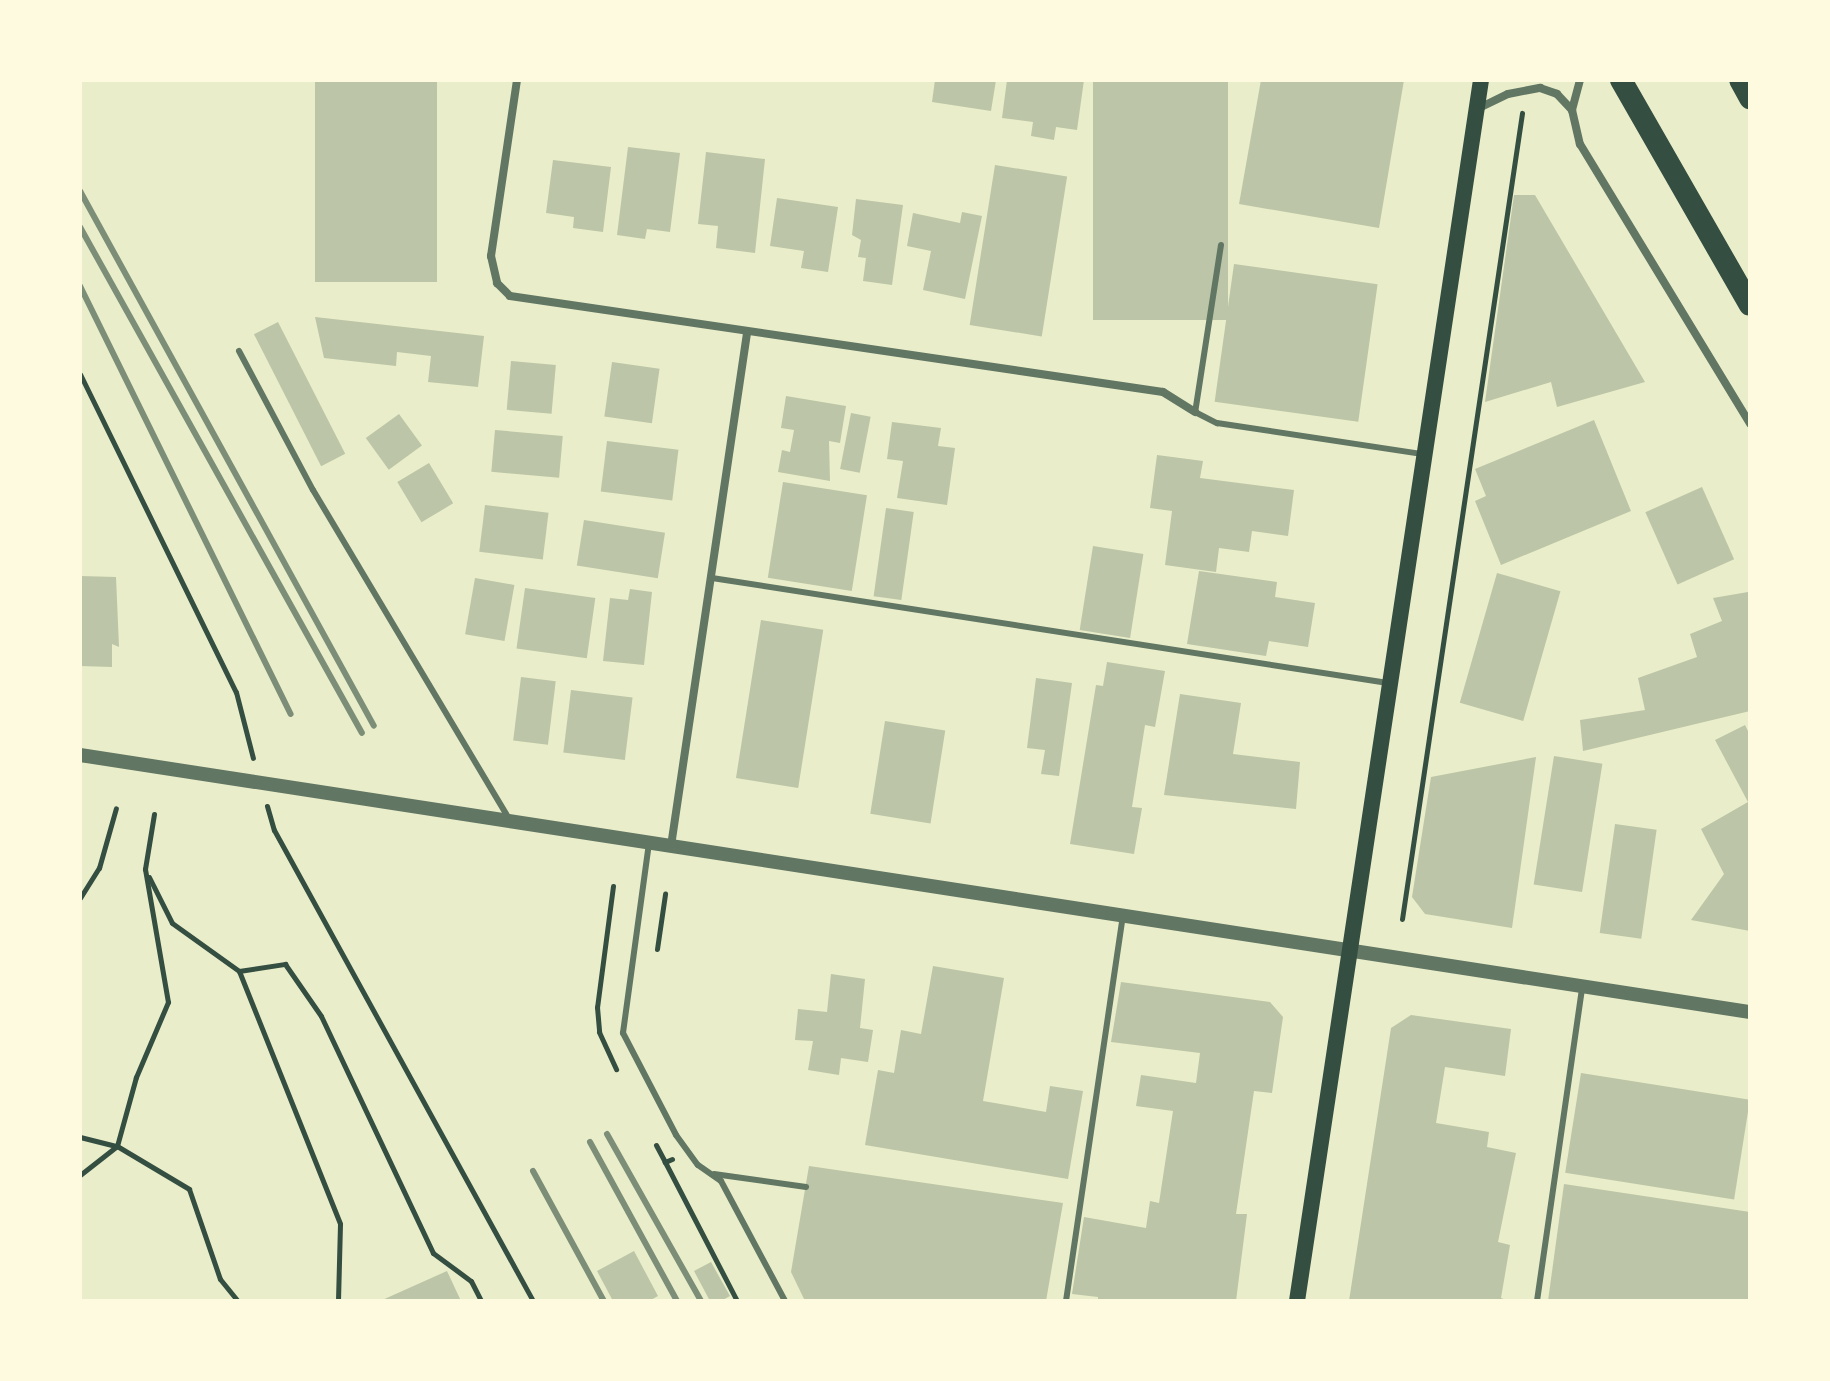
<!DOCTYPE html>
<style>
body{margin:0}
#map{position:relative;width:1830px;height:1381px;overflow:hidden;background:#e9edc9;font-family:"Source Sans 3",sans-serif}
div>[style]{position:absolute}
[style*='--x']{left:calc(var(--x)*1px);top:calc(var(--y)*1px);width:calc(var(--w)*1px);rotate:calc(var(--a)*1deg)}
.building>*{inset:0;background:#bcc5a7;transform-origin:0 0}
.path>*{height:5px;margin:-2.5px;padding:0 2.5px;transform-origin:2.5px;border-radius:2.5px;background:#344e41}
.service>*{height:6px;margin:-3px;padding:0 3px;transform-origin:3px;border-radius:3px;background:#617663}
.minor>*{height:8px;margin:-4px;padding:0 4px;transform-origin:4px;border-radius:4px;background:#617663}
.tertiary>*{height:14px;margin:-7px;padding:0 7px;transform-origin:7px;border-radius:7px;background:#617663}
.secondary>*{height:16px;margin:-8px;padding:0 8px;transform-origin:8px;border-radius:8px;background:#344e41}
.trunk>*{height:22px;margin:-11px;padding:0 11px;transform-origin:11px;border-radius:11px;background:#344e41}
.rail>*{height:6px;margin:-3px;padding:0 3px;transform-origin:3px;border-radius:3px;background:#7c8e77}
span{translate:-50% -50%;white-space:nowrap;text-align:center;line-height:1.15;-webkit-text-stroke:8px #fefae0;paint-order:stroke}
.frame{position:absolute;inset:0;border:82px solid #fefae0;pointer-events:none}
</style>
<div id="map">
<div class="building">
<i style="left:315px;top:80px;width:122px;height:202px"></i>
<i style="clip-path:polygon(935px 80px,996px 80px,991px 111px,932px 102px)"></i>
<i style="clip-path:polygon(1007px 80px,1084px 80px,1077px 130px,1056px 127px,1054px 140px,1031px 136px,1033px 122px,1002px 118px)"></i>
<i style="left:1093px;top:80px;width:135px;height:240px"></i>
<i style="clip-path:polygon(1261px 80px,1404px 80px,1379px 228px,1239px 204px)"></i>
<i style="clip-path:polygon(628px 147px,680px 153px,670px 232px,647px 229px,645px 239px,617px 235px)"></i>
<i style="clip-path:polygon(706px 152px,765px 159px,755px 253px,716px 248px,718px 226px,698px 224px)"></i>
<i style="clip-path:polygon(553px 160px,611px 167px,603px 232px,573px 228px,574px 217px,546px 213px)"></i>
<i style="left:995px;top:165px;width:73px;height:162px;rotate:9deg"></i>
<i style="clip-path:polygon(1514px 195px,1535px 195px,1645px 382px,1557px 407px,1551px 382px,1485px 402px)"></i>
<i style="clip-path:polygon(777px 198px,838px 207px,828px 272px,801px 268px,804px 251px,770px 246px)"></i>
<i style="clip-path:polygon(856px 199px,903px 205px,892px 285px,863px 281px,866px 258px,858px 257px,861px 240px,852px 235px)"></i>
<i style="clip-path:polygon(962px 212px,982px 216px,965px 299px,923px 290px,931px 251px,907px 246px,913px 213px,960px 223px)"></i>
<i style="left:1234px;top:264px;width:145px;height:139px;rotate:8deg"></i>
<i style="clip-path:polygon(315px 317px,484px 336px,478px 387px,428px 382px,431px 356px,397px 352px,396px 366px,324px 358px)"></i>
<i style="left:278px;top:322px;width:148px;height:27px;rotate:63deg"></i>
<i style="left:511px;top:361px;width:45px;height:49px;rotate:5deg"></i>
<i style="left:612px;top:362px;width:48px;height:55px;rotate:8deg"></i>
<i style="clip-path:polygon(786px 396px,846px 406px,840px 443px,829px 441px,830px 481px,778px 472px,782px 450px,790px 452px,794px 430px,781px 428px)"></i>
<i style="left:851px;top:413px;width:20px;height:57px;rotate:11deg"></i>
<i style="left:399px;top:414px;width:39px;height:41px;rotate:54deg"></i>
<i style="clip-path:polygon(1594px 420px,1631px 511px,1501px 565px,1475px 501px,1486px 496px,1475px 469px)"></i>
<i style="clip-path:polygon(892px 422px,941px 428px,938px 446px,955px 448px,947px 505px,897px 498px,903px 461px,887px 459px)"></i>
<i style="left:495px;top:430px;width:68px;height:42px;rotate:5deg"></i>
<i style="left:607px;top:441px;width:72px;height:51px;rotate:7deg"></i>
<i style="clip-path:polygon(1157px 455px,1203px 461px,1200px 478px,1294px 490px,1288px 536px,1252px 531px,1249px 552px,1219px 548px,1216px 572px,1165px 565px,1172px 511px,1150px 508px)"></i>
<i style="left:429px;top:463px;width:47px;height:37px;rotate:59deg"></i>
<i style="left:783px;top:482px;width:85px;height:97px;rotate:9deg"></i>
<i style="left:1702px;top:487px;width:79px;height:62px;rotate:66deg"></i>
<i style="left:485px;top:505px;width:64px;height:47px;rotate:7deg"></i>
<i style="left:886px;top:508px;width:28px;height:89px;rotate:8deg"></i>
<i style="left:584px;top:520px;width:82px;height:46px;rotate:9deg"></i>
<i style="left:1093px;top:546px;width:51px;height:85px;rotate:9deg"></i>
<i style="clip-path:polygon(1199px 571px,1277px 582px,1275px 597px,1315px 603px,1308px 647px,1269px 641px,1266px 656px,1187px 644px)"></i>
<i style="left:1497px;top:573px;width:66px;height:135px;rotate:16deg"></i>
<i style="clip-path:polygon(80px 576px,116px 577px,119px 647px,112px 644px,112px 667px,80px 666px)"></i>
<i style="left:475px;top:578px;width:40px;height:57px;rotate:10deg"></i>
<i style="left:525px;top:588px;width:71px;height:61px;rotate:8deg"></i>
<i style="clip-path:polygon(630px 589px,652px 592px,644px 665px,603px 661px,610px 598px,628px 600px)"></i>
<i style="clip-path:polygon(1748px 592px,1750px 711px,1583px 751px,1580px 720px,1645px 710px,1638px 678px,1697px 657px,1690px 634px,1722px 621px,1713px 598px)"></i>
<i style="left:761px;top:620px;width:63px;height:160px;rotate:9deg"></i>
<i style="clip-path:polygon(1107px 662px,1165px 671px,1155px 727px,1145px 725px,1132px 807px,1142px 808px,1134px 854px,1070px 844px,1096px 685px,1103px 686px)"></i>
<i style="left:521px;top:677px;width:35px;height:64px;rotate:7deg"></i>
<i style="clip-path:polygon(1036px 678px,1072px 683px,1059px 776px,1041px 774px,1045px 750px,1027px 748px)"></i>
<i style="left:571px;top:690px;width:62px;height:63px;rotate:7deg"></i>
<i style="clip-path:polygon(1180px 694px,1241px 703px,1233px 754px,1300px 762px,1296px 809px,1164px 795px)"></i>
<i style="left:885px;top:721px;width:61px;height:94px;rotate:9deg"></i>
<i style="clip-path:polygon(1745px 725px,1750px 735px,1750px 931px,1691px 920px,1724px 874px,1701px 829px,1748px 802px,1715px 740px)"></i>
<i style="left:1554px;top:756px;width:49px;height:130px;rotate:9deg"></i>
<i style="clip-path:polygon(1536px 757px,1512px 928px,1425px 914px,1412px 897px,1431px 777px)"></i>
<i style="left:1615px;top:824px;width:42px;height:110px;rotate:8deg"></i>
<i style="clip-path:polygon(933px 966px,1004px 978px,983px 1101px,1046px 1112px,1050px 1086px,1083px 1091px,1068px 1179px,865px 1145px,878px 1070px,894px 1073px,901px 1030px,921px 1034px)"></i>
<i style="clip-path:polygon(831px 974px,865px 979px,860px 1028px,873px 1030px,868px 1062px,841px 1058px,839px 1075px,808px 1070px,813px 1041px,795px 1040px,798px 1009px,827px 1012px)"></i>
<i style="clip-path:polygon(1121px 982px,1270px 1002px,1283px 1017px,1272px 1093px,1254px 1091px,1236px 1214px,1247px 1214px,1236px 1301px,1098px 1301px,1098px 1297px,1072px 1294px,1084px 1217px,1146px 1228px,1150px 1201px,1159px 1203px,1173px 1111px,1136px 1106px,1141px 1075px,1196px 1083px,1200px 1053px,1111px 1042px)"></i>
<i style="clip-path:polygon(1411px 1015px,1511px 1029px,1505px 1076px,1445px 1067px,1436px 1123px,1489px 1132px,1487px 1147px,1516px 1153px,1498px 1242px,1510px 1245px,1501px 1298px,1509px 1301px,1349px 1301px,1391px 1028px)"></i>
<i style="left:1581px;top:1073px;width:171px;height:101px;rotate:9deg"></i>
<i style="clip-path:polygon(809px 1166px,1063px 1203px,1046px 1301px,805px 1301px,791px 1272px)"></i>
<i style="clip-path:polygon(1564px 1184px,1750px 1212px,1750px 1301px,1548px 1301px)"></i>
<i style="clip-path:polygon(634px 1251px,658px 1296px,649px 1301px,613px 1301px,597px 1271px)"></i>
<i style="clip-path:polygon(711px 1262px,730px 1296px,721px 1301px,710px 1301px,694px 1271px)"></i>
<i style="clip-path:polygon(447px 1271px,461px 1301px,380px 1301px)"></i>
</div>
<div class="path">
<i style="--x:80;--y:374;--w:354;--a:63.9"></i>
<i style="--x:236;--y:692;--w:68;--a:75.6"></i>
<i style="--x:267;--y:806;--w:25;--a:74"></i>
<i style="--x:274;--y:830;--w:538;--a:61.19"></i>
<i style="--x:154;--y:814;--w:56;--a:99.3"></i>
<i style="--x:145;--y:869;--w:135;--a:80.2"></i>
<i style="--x:168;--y:1002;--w:82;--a:113.1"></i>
<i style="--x:136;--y:1077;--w:72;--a:105.4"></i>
<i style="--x:117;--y:1146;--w:84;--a:30.8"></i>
<i style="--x:189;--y:1189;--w:95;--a:71"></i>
<i style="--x:220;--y:1279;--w:28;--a:51"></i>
<i style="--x:149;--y:877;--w:51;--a:63.4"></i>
<i style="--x:172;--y:923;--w:82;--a:35.6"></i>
<i style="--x:239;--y:971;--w:272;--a:68.2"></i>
<i style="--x:340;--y:1224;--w:77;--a:91.5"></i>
<i style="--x:613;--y:886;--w:122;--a:97.5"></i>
<i style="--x:597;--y:1007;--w:25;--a:85"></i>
<i style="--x:599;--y:1032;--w:41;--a:65.3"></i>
<i style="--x:80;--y:898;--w:36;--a:-58"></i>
<i style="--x:99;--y:868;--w:62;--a:-74.2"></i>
<i style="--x:1402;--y:919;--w:815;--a:-81.53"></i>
<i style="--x:657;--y:949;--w:56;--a:-81.7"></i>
<i style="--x:239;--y:971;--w:47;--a:-8.7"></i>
<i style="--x:285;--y:964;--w:63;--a:55.3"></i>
<i style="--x:321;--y:1016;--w:262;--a:64.7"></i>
<i style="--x:433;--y:1253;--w:47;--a:36.4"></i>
<i style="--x:471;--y:1281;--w:22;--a:63"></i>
<i style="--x:80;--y:1137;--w:37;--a:14"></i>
<i style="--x:656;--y:1145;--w:19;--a:62"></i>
<i style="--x:672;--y:1159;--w:8;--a:157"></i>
<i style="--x:665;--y:1162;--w:157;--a:62.6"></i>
<i style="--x:80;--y:1175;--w:47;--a:-38.1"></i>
</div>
<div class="service">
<i style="--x:1221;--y:245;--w:169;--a:98.8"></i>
<i style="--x:1195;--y:412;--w:25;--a:27"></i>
<i style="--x:1217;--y:423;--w:208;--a:8.6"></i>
<i style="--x:239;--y:351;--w:157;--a:62"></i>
<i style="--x:313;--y:490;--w:383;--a:59.2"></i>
<i style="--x:712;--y:578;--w:684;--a:8.83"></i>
<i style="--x:649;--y:843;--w:192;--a:97.8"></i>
<i style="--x:623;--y:1033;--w:115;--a:62.5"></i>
<i style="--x:676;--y:1135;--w:37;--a:54"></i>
<i style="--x:698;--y:1165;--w:28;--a:35"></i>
<i style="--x:721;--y:1181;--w:136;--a:61.9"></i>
<i style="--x:714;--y:1174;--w:93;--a:8"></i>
<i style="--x:1066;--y:1301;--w:388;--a:-81.6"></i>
<i style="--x:1537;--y:1301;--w:316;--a:-81.8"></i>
</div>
<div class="minor">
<i style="--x:517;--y:80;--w:178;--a:98.4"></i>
<i style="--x:491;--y:256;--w:28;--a:77"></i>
<i style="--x:497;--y:283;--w:18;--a:45"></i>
<i style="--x:510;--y:296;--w:660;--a:8.36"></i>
<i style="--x:1163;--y:392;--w:38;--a:32"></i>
<i style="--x:1580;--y:80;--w:31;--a:105"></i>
<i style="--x:1572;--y:110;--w:35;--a:77"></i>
<i style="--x:1580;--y:144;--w:328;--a:58.7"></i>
<i style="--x:1477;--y:109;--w:34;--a:-26"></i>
<i style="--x:1508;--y:94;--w:33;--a:-11"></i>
<i style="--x:1540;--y:88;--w:18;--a:19"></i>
<i style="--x:1557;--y:94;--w:22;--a:47"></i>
<i style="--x:671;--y:846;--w:519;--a:-81.57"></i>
</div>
<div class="tertiary">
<i style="--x:80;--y:755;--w:1690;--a:8.75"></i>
</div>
<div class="secondary">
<i style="--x:1297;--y:1301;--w:1235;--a:-81.43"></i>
</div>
<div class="trunk">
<i style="--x:1621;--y:80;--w:259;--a:60.2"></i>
<i style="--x:1740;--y:80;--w:21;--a:61"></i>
</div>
<div class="rail">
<i style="--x:80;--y:191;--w:610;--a:61.21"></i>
<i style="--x:80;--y:227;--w:579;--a:60.87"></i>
<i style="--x:80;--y:286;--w:477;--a:63.8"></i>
<i style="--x:607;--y:1134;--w:192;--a:60.6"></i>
<i style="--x:590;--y:1142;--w:181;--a:61.3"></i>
<i style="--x:533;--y:1171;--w:148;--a:61.4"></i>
</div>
<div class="frame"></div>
</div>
